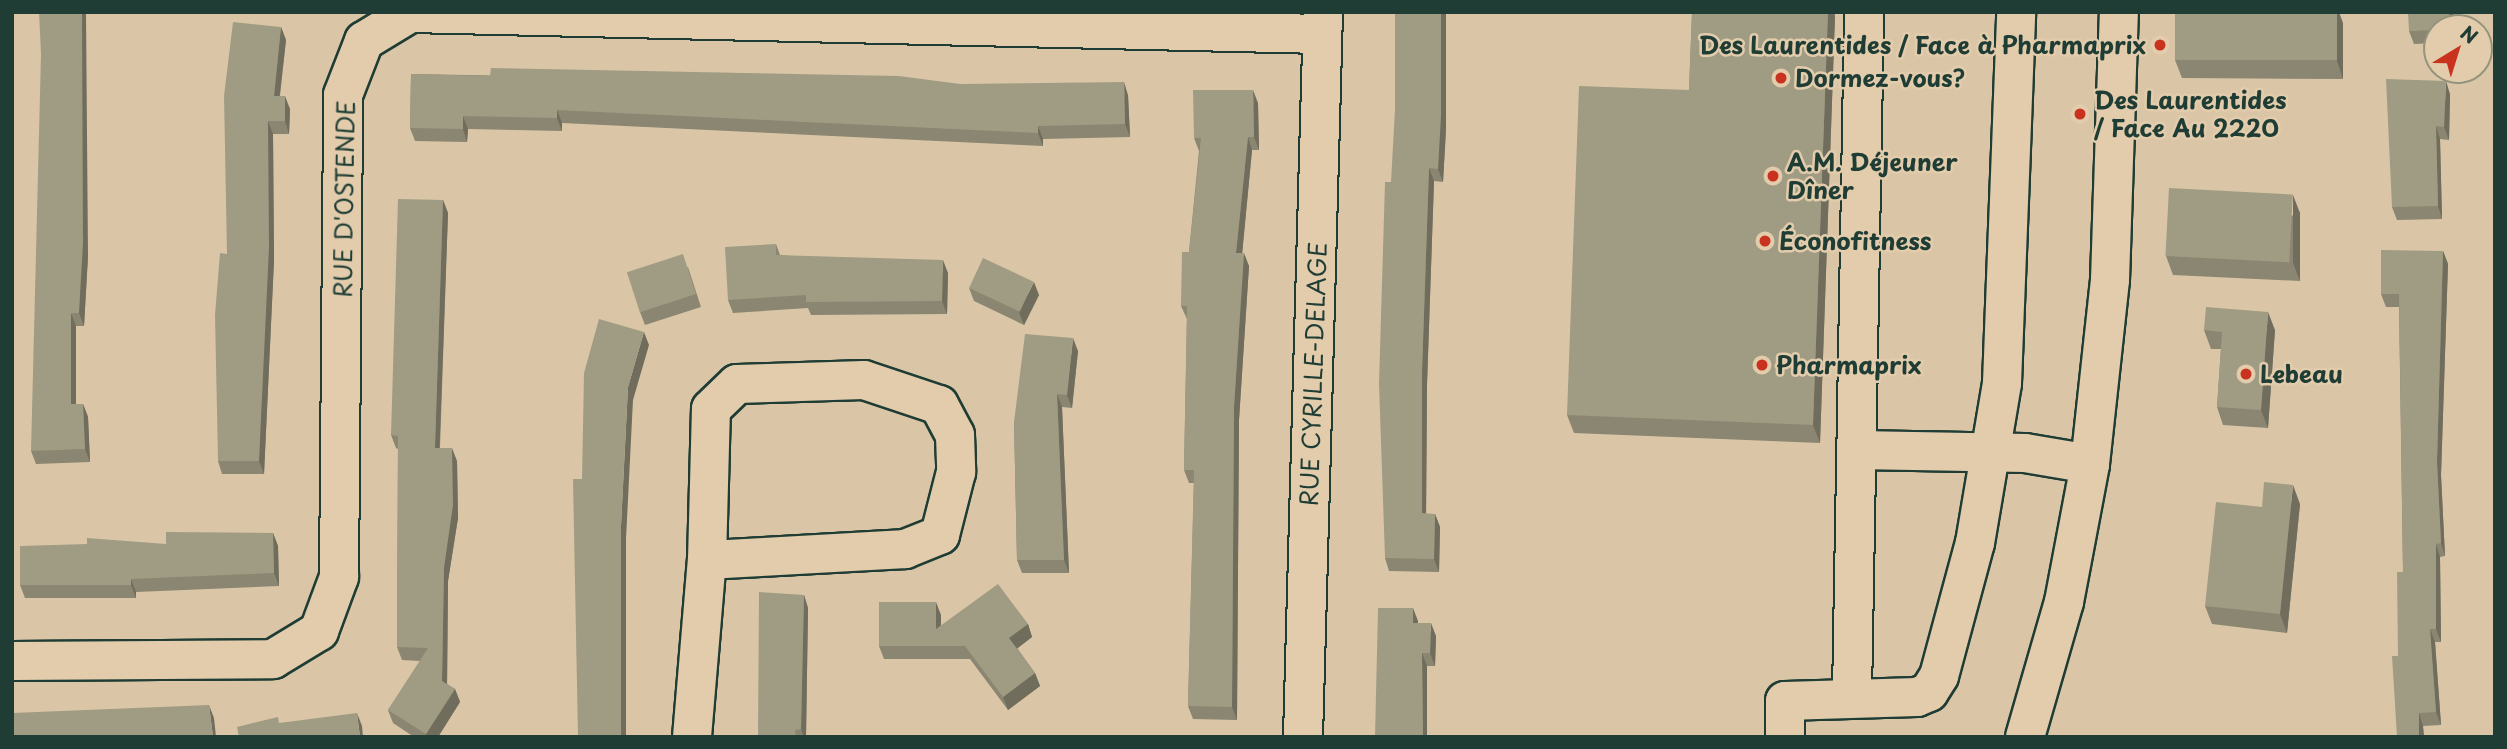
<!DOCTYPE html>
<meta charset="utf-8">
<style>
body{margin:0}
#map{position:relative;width:2507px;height:749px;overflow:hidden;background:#dac6a7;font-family:"Playpen Sans",sans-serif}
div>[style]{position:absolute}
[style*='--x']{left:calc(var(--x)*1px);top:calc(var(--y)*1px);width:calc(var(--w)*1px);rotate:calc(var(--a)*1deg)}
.roads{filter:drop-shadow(2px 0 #1f3d34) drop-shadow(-2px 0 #1f3d34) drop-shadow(0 2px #1f3d34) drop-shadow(0 -2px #1f3d34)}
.minor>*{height:38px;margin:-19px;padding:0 19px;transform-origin:19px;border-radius:19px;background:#e2ccac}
.major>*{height:38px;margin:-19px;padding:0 19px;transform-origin:19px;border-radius:19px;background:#e2ccac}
.wall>*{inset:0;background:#8a8671}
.shaded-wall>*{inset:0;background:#706d5c}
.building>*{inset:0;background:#a09c83;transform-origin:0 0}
.dots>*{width:19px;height:19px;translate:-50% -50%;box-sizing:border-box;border:4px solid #e2ccac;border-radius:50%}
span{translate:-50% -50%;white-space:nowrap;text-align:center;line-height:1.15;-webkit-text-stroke:5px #e2ccac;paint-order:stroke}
.poi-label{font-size:24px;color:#1f3d34;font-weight:700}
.right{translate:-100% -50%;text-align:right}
.left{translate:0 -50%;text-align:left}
.street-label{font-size:24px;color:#1f3d34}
.frame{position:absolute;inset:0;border:14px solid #1f3d34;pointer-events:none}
.north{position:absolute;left:2423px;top:14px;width:70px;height:70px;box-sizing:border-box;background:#e2ccac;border:2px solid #94937c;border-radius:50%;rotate:38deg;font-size:19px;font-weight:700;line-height:28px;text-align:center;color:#1f3d34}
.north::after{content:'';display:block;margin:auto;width:24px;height:32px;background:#c8321e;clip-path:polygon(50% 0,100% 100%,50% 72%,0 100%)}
</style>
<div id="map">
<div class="roads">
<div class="minor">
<i style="--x:1857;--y:450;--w:168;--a:1"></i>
<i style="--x:2025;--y:453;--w:66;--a:9.6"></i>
<i style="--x:12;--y:661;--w:261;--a:-0.4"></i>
<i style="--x:273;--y:659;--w:54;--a:-31.3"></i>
<i style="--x:319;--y:631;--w:58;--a:-69.7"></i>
<i style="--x:339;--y:577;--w:482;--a:-89.5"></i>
<i style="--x:343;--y:95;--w:58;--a:-68.7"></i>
<i style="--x:364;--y:41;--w:54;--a:-31.3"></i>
<i style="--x:410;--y:13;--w:912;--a:1.32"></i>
<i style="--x:1852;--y:695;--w:683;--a:-88.99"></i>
<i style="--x:692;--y:737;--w:178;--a:-85.2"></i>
<i style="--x:707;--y:560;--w:151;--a:-88.5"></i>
<i style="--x:711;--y:409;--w:36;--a:-44"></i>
<i style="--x:737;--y:384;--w:127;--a:-1.8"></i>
<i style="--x:864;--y:380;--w:79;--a:18.4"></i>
<i style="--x:939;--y:405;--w:34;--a:62"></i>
<i style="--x:955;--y:435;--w:37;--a:88"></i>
<i style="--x:956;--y:472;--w:65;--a:104.3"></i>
<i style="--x:940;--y:535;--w:38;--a:158"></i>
<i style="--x:905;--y:549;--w:198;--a:176.8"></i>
<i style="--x:1303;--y:737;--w:725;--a:-88.42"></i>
<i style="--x:1785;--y:737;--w:36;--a:-90"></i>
<i style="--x:1785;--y:701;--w:132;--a:-1.7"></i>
<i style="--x:1917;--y:697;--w:13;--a:-23"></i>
<i style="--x:1929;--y:692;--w:19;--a:-58"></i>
<i style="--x:1939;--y:676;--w:138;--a:-74.9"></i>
<i style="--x:1975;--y:543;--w:162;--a:-80.4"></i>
<i style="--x:2002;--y:383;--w:371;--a:-87.8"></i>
</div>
<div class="major">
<i style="--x:2025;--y:737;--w:141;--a:-73.9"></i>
<i style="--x:2064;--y:602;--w:140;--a:-79.3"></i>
<i style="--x:2090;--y:464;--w:185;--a:-83.8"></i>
<i style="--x:2110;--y:280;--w:268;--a:-88.1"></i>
</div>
</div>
<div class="wall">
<i style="clip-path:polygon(1692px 12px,1834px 12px,1835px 16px,1820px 443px,1574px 433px,1567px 415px,1689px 90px)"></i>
<i style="clip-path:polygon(2343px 23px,2343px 79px,2182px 78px,2175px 60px)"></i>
<i style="clip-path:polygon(281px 27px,286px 40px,280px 96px,290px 109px,289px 134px,273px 134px,274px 260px,264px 474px,222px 474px,218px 461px,227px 254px)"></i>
<i style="clip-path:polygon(2437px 28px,2437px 43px,2414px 44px,2409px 31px)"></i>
<i style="clip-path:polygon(411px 74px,960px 84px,1128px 95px,1130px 137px,1043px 139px,1043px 146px,562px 123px,562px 131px,468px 129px,467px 142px,415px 141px,410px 128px)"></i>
<i style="clip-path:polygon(2450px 94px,2449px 140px,2440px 139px,2442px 219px,2397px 220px,2392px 207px)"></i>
<i style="clip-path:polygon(1258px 103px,1259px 150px,1252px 150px,1242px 253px,1249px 266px,1239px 420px,1237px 720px,1193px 719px,1188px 706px,1194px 483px,1189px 483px,1184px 470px,1187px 319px,1181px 306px,1189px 252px,1199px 151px,1194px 138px)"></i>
<i style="clip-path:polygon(1446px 129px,1443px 182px,1434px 181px,1427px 385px,1426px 514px,1435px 514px,1440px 527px,1439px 572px,1389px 571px,1385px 558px,1391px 182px)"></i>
<i style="clip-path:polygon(443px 200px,448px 213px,440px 448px,457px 461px,458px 518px,448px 581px,447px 684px,455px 689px,460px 702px,438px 737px,414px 737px,393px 723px,388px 710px,420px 661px,402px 660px,397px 647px,398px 449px,396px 448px,391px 435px)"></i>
<i style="clip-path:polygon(2300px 213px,2300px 281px,2173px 275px,2166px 256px)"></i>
<i style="clip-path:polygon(776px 244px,780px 255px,948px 273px,947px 314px,811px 315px,808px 308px,733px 313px,728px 300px)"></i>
<i style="clip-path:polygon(2443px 251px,2448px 264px,2441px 475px,2445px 556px,2440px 557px,2441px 642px,2435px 642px,2441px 725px,2423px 726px,2424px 737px,2397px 737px,2403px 572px,2399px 307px,2386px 307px,2381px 294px)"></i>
<i style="clip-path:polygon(88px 256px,84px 326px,76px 326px,76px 404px,83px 404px,88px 417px,90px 462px,36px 464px,31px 451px)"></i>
<i style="clip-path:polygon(688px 267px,701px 307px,645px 325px,640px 312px)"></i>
<i style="clip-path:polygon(969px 288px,1039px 295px,1024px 325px,974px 301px)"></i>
<i style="clip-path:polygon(2204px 330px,2275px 330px,2268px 428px,2223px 425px,2217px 407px,2221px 349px,2211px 349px)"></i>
<i style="clip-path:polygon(1078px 351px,1072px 408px,1062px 407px,1069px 573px,1022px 573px,1017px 560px,1014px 422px)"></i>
<i style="clip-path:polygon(2300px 504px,2287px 633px,2212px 624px,2205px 606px,2262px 507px)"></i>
<i style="clip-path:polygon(273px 533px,278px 546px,279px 586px,136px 592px,136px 598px,25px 598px,20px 585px,166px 544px)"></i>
<i style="clip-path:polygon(804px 595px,808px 608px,806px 737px,758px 737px)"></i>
<i style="clip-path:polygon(941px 615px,941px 626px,1028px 624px,1032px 637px,1017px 648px,1035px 673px,1040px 686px,1008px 710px,970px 659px,884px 659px,879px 646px)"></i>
<i style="clip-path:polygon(1418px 621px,1418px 623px,1436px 636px,1435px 666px,1427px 666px,1427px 737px,1375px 737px)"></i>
</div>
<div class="shaded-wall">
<i style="clip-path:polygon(82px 12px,86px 12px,88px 256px,84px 326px,79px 313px)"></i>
<i style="clip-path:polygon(1441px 12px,1446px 12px,1446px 129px,1443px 182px,1438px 169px)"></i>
<i style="clip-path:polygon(1828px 12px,1834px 12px,1835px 16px,1820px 443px,1813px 425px)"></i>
<i style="clip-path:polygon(2337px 12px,2339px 12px,2343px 23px,2343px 79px,2337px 61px)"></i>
<i style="clip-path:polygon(2449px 12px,2454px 12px,2454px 28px,2450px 28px)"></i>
<i style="clip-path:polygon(281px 27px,286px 40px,278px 109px,274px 96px)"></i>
<i style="clip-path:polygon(2446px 81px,2450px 94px,2449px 140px,2444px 127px)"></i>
<i style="clip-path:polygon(1124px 82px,1128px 95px,1130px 137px,1125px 124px)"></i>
<i style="clip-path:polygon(1253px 90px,1258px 103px,1259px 150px,1254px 137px)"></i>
<i style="clip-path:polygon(285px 96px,290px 109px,289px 134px,285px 121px)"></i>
<i style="clip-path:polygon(557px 110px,562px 123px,562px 131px,557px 118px)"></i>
<i style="clip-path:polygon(463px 116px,468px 129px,467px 142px,463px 129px)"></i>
<i style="clip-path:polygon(268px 121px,273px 134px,274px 260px,264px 474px,259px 461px)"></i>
<i style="clip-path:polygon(1038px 126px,1043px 139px,1043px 146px,1038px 133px)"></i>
<i style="clip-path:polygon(2436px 126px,2440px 139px,2442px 219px,2438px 206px)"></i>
<i style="clip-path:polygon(1248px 137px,1252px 150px,1241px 266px,1236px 253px)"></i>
<i style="clip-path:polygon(1429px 168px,1434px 181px,1427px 385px,1426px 526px,1422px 513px,1422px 372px)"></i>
<i style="clip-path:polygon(2293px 195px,2300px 213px,2300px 281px,2293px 263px)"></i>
<i style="clip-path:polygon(443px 200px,448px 213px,439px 461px,435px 448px)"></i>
<i style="clip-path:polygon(2443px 251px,2448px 264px,2441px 475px,2445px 556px,2441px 543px,2437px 462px)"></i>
<i style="clip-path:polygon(1244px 253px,1249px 266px,1239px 420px,1237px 720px,1232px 707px,1234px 407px)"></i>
<i style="clip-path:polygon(943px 260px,948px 273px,947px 314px,942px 301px)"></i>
<i style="clip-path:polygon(1034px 282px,1039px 295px,1024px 325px,1019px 312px)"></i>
<i style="clip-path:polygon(2268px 312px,2275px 330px,2268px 428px,2261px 410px)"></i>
<i style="clip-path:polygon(71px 313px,76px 326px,76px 417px,71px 404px)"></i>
<i style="clip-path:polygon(644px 332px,649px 345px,633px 400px,626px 539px,626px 737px,621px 737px,621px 526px,628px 387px)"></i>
<i style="clip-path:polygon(1073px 338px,1078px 351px,1072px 408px,1067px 395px)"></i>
<i style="clip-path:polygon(1057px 394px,1062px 407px,1069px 573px,1064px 560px)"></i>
<i style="clip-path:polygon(83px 404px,88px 417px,90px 462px,85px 449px)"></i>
<i style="clip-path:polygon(452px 448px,457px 461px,458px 518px,448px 581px,447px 694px,442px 681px,444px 568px)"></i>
<i style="clip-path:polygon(2293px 485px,2300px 504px,2287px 633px,2280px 614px)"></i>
<i style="clip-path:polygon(1435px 514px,1440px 527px,1439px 572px,1434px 559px)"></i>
<i style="clip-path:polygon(273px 533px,278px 546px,279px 586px,274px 573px)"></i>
<i style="clip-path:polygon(2436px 544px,2440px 557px,2441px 642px,2436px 629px)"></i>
<i style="clip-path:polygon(131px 579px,136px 592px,136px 598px,131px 585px)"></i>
<i style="clip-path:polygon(804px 595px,808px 608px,806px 737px,804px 737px,801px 729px)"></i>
<i style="clip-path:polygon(936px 602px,941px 615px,941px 642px,936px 629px)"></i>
<i style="clip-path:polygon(1413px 608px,1418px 621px,1417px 636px,1413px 623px)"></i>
<i style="clip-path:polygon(1431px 623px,1436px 636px,1435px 666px,1430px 653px)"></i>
<i style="clip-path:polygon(1028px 624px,1032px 637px,1014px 651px,1009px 638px)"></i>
<i style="clip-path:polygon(2430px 629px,2435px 642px,2441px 725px,2436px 712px)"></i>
<i style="clip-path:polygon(1422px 653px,1427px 666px,1427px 737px,1423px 737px)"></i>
<i style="clip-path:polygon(1035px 673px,1040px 686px,1008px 710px,1003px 697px)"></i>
<i style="clip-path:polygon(455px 689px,460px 702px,438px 737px,427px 737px,426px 734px)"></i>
<i style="clip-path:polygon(209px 705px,214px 718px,216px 737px,213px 737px)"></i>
<i style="clip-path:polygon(357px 713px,362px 726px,363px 737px,360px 737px)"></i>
<i style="clip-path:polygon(2419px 713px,2423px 726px,2424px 737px,2419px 737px)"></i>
</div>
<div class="building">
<i style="clip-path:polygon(39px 12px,82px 12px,83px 243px,79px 313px,71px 313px,71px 404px,83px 404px,85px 449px,31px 451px,41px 54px)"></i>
<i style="clip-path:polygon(1395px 12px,1441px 12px,1441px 116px,1438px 169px,1429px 168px,1422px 372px,1422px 513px,1435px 514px,1434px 559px,1385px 558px,1379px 384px,1385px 182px,1391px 182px,1395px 109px)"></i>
<i style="clip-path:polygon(1692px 12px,1828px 12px,1813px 425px,1567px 415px,1579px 86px,1689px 90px)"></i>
<i style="left:2175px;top:12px;width:162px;height:48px"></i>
<i style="clip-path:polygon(2408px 12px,2449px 12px,2450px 28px,2437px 28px,2437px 30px,2409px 31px)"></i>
<i style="clip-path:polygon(233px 22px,281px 27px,274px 96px,285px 96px,285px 121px,268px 121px,269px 247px,259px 461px,218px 461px,215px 315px,220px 253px,227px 254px,224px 96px)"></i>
<i style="clip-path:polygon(491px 68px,899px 76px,960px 84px,1124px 82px,1125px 124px,1038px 126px,1038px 133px,557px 110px,557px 118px,463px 116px,463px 129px,410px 128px,411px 74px,490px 76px)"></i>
<i style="clip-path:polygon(2386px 79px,2446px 81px,2444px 127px,2436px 126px,2438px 206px,2392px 207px)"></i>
<i style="clip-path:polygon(1193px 90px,1253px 90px,1254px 137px,1248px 137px,1236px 253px,1244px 253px,1234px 407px,1232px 707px,1188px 706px,1194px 470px,1184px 470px,1187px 306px,1181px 306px,1182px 252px,1189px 252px,1201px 138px,1194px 138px)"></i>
<i style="left:2169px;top:188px;width:124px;height:68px;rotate:3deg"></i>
<i style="clip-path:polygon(398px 199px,443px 200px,435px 448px,452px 448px,453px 505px,444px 568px,442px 681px,455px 689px,426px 734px,388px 710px,428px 648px,397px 647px,398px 436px,391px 435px)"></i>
<i style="clip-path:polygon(776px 244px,776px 255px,943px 260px,942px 301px,806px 302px,806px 295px,728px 300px,725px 247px)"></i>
<i style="clip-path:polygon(2381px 250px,2443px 251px,2437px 462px,2441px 543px,2436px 544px,2436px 629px,2430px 629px,2436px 712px,2419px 713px,2419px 737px,2397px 737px,2392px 656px,2398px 656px,2397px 572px,2403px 572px,2399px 294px,2381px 294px)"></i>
<i style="left:683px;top:254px;width:42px;height:59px;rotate:72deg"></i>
<i style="left:983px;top:258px;width:56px;height:33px;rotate:25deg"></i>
<i style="clip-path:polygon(2206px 307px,2268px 312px,2261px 410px,2217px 407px,2222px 332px,2204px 330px)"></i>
<i style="clip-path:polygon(599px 319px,644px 332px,628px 387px,621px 526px,621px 737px,578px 737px,573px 479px,582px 479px,584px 373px)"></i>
<i style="clip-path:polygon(1025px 334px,1073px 338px,1067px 395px,1057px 394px,1064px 560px,1017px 560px,1014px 422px)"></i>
<i style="clip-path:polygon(2264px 482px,2293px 485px,2280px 614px,2205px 606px,2216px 502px,2262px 507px)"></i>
<i style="clip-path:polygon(166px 532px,273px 533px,274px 573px,131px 579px,131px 585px,20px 585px,20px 546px,87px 544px,87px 538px,166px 544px)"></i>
<i style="clip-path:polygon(998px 584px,1028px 624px,1009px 638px,1035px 673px,1003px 697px,965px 646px,879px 646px,879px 602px,936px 602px,936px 629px)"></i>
<i style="clip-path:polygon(759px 592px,804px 595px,801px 729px,795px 730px,796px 737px,758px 737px)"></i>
<i style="clip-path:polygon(1378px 608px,1413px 608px,1413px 623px,1431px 623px,1430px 653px,1422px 653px,1423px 737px,1375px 737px)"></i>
<i style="clip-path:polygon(209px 705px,213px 737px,13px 737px,12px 713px)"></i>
<i style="clip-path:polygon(357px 713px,360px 737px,239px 737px,237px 727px,278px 717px,279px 723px)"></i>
</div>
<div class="dots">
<i style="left:2160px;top:45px;background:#c8321e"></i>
<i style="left:1781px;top:78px;background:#c8321e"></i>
<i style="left:2080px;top:114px;background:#c8321e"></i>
<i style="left:1773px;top:176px;background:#c8321e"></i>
<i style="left:1765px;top:241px;background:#c8321e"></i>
<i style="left:1762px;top:365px;background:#c8321e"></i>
<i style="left:2246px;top:374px;background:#c8321e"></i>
</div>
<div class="poi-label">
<span class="right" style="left:2146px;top:45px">Des Laurentides / Face à Pharmaprix</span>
<span class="left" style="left:1795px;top:78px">Dormez-vous?</span>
<span class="left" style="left:2094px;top:114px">Des Laurentides<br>/ Face Au 2220</span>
<span class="left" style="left:1787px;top:176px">A.M. Déjeuner<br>Dîner</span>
<span class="left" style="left:1779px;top:241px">Éconofitness</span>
<span class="left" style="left:1776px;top:365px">Pharmaprix</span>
<span class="left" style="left:2260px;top:374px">Lebeau</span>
</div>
<div class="street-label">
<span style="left:344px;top:199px;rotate:-89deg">RUE D'OSTENDE</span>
<span style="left:1313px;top:374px;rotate:-88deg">RUE CYRILLE-DELAGE</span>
</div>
<div class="frame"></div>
<div class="north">N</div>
</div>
